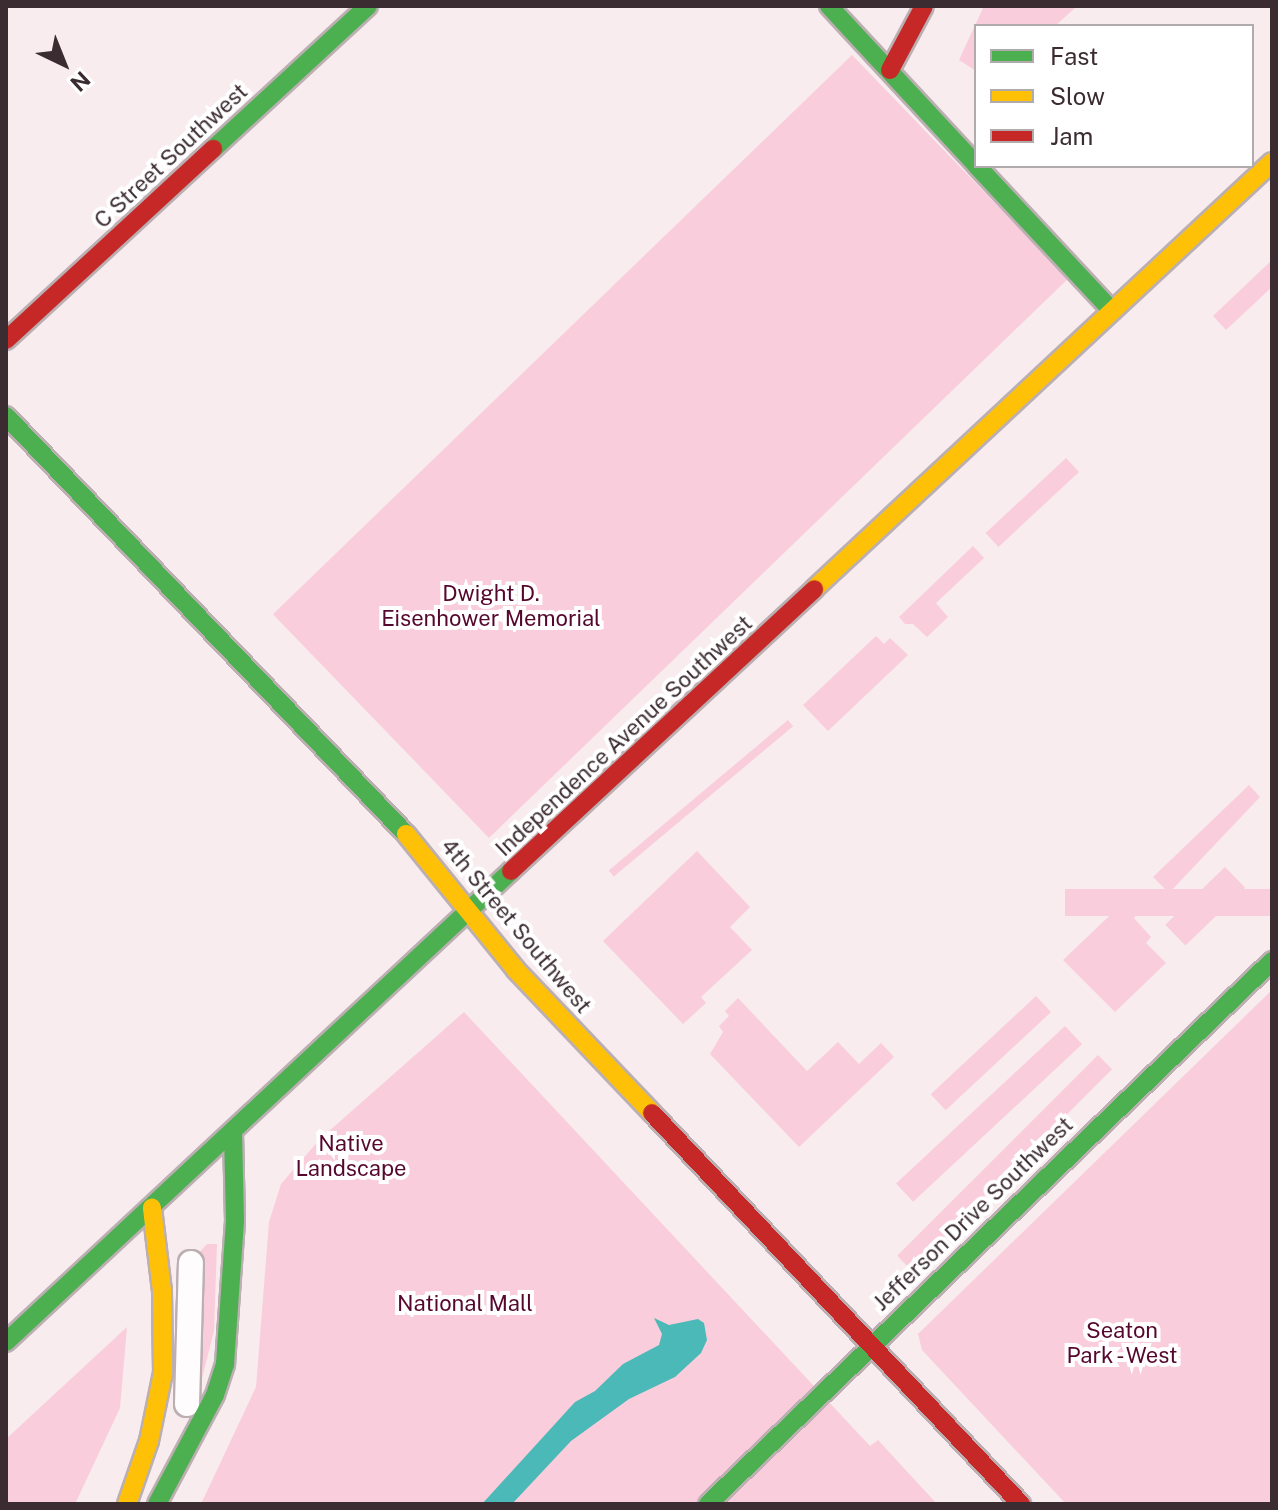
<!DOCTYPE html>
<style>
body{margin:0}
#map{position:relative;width:1278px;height:1510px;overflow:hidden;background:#f8ecef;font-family:"Public Sans",sans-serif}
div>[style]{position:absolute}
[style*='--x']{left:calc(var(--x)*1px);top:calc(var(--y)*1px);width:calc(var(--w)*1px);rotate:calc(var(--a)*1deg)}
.green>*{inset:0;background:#f9cddb;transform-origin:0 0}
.water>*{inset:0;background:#4ab9b7}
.roads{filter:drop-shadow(2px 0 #bbafb2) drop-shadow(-2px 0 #bbafb2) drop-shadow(0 2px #bbafb2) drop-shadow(0 -2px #bbafb2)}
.street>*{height:24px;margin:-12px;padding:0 12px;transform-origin:12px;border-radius:12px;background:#fefcfd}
.fast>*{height:18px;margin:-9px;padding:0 9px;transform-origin:9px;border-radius:9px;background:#4caf50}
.slow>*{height:18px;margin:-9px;padding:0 9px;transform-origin:9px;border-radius:9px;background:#ffc107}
.jam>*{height:18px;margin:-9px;padding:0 9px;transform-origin:9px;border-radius:9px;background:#c62828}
span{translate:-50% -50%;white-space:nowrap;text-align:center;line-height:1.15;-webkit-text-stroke:8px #fff;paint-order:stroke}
.street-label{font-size:22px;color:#3b2c31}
.park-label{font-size:22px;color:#55072d}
.frame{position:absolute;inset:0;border:8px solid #3b2c31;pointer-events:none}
.legend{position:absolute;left:974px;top:24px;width:280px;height:144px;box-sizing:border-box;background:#fff;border:2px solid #b1abad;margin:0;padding:10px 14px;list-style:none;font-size:24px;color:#3b2c31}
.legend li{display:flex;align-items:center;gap:16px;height:40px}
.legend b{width:40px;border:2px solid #b1abad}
.north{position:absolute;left:24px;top:24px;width:80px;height:80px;-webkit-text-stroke:6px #fff;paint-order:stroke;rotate:137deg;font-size:22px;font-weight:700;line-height:32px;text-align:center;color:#3b2c31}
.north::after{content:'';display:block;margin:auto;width:28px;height:36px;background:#3b2c31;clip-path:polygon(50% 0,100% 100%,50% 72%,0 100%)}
</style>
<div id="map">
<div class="green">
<i style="clip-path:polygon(984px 6px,1077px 6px,1055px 26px,976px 26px,976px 71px,959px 60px)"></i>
<i style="left:852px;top:55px;width:311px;height:805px;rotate:46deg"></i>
<i style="clip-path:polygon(1272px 260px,1272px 287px,1226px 330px,1213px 316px)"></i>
<i style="left:1066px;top:458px;width:19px;height:110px;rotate:47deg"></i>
<i style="clip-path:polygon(973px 546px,984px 558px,936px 603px,948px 617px,927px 637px,913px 624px,905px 624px,899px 617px)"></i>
<i style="clip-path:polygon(876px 636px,884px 644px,890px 638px,908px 655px,828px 731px,803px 705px)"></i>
<i style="left:788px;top:720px;width:8px;height:234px;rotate:50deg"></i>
<i style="clip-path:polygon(1249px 785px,1260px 797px,1169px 893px,1153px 877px)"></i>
<i style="clip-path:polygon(697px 851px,750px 907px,730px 927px,752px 950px,701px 997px,706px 1003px,683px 1024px,603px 941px)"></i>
<i style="left:1225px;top:867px;width:29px;height:83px;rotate:46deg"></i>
<i style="left:1272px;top:889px;width:27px;height:207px;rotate:90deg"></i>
<i style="clip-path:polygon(1126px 900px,1138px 912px,1134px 918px,1151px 937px,1146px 943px,1166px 963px,1115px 1012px,1063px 960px)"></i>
<i style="clip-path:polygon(1272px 990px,1272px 1504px,1066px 1504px,922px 1350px,918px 1334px)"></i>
<i style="left:1036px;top:996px;width:22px;height:144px;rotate:47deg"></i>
<i style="clip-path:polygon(738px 998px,807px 1071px,838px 1042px,859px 1064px,881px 1043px,894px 1057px,799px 1147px,710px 1054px,723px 1032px,719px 1026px,729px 1016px,725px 1011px)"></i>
<i style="clip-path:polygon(464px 1012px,870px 1446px,878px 1440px,937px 1504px,201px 1504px,256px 1387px,269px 1222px,281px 1184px,320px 1139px)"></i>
<i style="left:1065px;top:1026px;width:25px;height:231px;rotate:47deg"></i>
<i style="left:1098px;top:1055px;width:20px;height:284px;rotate:45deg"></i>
<i style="clip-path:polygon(207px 1244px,217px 1244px,214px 1331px,197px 1398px,196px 1256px)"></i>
<i style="clip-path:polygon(127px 1327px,120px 1408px,75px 1504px,6px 1504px,6px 1439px)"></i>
</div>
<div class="water">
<i style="clip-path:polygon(654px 1318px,669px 1325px,698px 1319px,704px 1323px,707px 1340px,701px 1353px,675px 1377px,629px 1399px,571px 1441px,512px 1504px,482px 1504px,575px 1402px,595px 1391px,623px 1364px,659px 1345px,662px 1334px)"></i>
</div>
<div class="roads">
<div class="street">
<i style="--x:187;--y:1404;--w:141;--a:-88.4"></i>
</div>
<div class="fast">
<i style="--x:829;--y:6;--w:217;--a:47.2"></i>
<i style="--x:213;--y:149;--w:211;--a:-42.7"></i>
<i style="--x:977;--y:166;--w:198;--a:47"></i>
<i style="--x:6;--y:416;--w:579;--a:46.26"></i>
<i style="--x:6;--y:1342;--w:691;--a:-43"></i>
<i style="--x:157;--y:1504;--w:123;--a:-62"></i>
<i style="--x:215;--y:1395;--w:33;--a:-72"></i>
<i style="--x:225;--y:1364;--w:143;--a:-86"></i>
<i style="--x:235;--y:1221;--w:89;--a:-91.3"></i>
<i style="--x:708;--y:1504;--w:783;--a:-43.91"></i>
</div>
<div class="slow">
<i style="--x:814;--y:589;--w:626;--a:-42.99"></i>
<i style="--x:406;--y:834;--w:175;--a:51"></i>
<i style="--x:516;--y:970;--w:197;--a:46.4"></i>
<i style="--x:127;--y:1504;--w:67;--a:-70.8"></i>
<i style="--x:149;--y:1441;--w:69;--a:-78.4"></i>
<i style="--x:163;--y:1373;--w:82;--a:-90.7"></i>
<i style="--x:162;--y:1291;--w:84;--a:-96.9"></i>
</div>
<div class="jam">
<i style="--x:890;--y:70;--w:72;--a:-62"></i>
<i style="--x:6;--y:340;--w:282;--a:-42.7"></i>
<i style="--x:511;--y:871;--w:414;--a:-42.9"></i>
<i style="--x:652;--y:1113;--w:538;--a:46.66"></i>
</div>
</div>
<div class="street-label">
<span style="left:171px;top:156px;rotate:-43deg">C Street Southwest</span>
<span style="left:624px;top:736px;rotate:-43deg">Independence Avenue Southwest</span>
<span style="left:516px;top:926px;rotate:50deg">4th Street Southwest</span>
<span style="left:973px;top:1214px;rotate:-44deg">Jefferson Drive Southwest</span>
</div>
<div class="park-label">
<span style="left:491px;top:606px">Dwight D.<br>Eisenhower Memorial</span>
<span style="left:351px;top:1156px">Native<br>Landscape</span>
<span style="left:465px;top:1304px">National Mall</span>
<span style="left:1122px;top:1343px">Seaton<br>Park - West</span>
</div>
<div class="frame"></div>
<ul class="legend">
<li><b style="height:10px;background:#4caf50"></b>Fast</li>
<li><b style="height:10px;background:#ffc107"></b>Slow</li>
<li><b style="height:10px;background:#c62828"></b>Jam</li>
</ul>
<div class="north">N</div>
</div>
